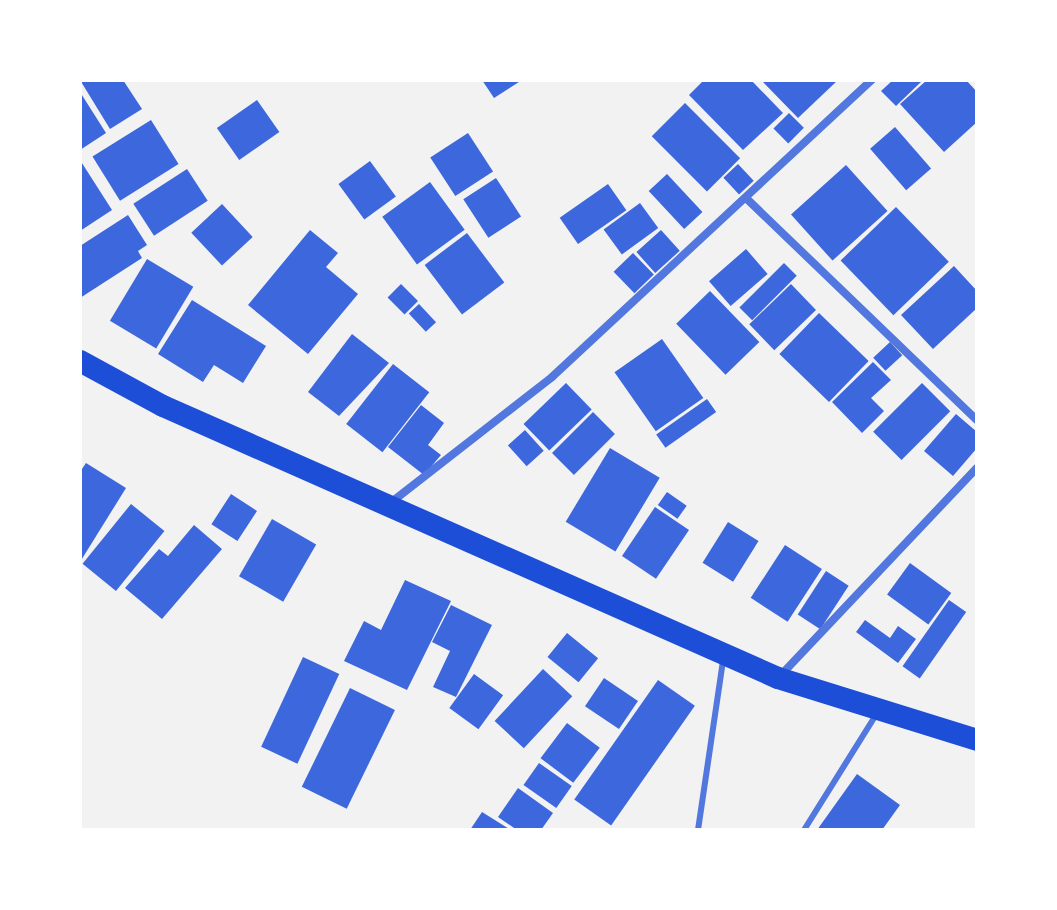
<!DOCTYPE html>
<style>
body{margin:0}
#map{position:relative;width:1057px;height:910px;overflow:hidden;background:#f2f2f2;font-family:"Golos Text",sans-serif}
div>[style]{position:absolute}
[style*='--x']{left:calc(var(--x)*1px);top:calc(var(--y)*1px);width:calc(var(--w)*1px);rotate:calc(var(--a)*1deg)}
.building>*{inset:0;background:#3d67dc;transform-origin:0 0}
.service>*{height:6px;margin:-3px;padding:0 3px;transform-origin:3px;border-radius:3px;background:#5277de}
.minor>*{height:8px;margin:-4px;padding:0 4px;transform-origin:4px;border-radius:4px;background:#5277de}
.trunk>*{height:22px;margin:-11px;padding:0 11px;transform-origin:11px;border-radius:11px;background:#1d4ed8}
span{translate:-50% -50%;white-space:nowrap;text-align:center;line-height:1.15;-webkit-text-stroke:6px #fff;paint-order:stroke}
.frame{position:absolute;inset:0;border:82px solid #fff;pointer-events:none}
</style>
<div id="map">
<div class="building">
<i style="clip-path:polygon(80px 80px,123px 80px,142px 109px,110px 129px)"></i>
<i style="clip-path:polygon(482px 80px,522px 80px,494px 98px)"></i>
<i style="clip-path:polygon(704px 80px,751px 80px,783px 113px,743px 150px,689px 95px)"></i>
<i style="clip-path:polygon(761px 80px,838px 80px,798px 118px)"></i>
<i style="clip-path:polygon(893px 80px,923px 80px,896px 106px,881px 91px)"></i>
<i style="clip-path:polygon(927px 80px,966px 80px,977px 92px,977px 122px,944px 152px,900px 104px)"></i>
<i style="clip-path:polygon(80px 92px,106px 133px,80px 150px)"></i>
<i style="left:257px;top:100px;width:39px;height:49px;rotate:55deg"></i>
<i style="left:685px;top:103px;width:78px;height:47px;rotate:45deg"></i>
<i style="left:789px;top:113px;width:21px;height:22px;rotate:45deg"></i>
<i style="left:151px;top:120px;width:52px;height:69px;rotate:58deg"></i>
<i style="left:895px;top:127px;width:55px;height:33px;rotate:49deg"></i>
<i style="left:468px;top:133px;width:46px;height:45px;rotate:57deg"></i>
<i style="clip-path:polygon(80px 160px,112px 210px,80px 231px)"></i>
<i style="left:370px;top:161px;width:44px;height:39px;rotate:54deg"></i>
<i style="left:738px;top:164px;width:23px;height:20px;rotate:47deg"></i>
<i style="left:846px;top:165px;width:62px;height:74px;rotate:48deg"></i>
<i style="left:187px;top:169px;width:38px;height:64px;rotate:57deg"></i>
<i style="left:667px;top:174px;width:52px;height:25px;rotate:47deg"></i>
<i style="left:496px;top:178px;width:46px;height:39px;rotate:57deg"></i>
<i style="left:430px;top:182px;width:59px;height:59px;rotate:54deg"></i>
<i style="left:608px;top:184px;width:32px;height:59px;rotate:55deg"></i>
<i style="left:640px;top:203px;width:31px;height:45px;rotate:54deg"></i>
<i style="left:222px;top:204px;width:45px;height:42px;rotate:47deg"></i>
<i style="left:896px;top:207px;width:76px;height:77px;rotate:46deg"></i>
<i style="clip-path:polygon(128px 215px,147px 245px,138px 251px,142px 258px,80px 298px,80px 246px)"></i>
<i style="clip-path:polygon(310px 230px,338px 253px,326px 267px,358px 294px,308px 354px,248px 305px)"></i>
<i style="left:661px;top:230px;width:28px;height:33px;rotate:48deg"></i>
<i style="left:467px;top:233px;width:62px;height:53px;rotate:53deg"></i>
<i style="left:746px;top:249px;width:33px;height:49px;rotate:49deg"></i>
<i style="left:633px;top:253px;width:30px;height:27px;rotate:46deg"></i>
<i style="left:147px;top:259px;width:54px;height:72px;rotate:31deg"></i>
<i style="left:784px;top:263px;width:18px;height:63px;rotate:45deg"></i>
<i style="clip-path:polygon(954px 266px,977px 291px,977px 308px,933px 349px,901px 315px)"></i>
<i style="left:401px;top:284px;width:24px;height:19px;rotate:45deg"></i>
<i style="left:791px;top:284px;width:36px;height:58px;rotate:46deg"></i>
<i style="left:710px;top:291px;width:71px;height:47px;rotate:46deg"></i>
<i style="clip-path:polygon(192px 300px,266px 346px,243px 383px,214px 365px,203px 382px,158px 354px)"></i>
<i style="left:419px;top:304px;width:25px;height:14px;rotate:47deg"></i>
<i style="left:819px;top:313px;width:69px;height:57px;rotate:44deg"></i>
<i style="clip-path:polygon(352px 334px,389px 363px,339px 416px,308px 392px)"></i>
<i style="left:662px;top:339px;width:72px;height:58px;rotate:55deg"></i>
<i style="left:890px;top:342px;width:18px;height:23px;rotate:47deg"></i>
<i style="clip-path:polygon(873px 362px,891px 380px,871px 398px,884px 411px,862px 433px,832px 402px)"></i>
<i style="left:393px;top:364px;width:46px;height:76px;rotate:38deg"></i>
<i style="left:566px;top:383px;width:37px;height:59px;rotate:46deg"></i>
<i style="left:922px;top:383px;width:40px;height:69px;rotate:45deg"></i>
<i style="left:707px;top:399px;width:16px;height:62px;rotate:55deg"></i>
<i style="clip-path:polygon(421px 405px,444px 423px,428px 445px,441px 455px,424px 475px,388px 447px)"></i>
<i style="left:593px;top:412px;width:31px;height:58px;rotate:45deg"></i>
<i style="clip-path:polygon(956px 414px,977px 432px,977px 448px,953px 476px,924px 451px)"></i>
<i style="left:525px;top:430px;width:28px;height:23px;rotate:48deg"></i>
<i style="left:610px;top:448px;width:58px;height:86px;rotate:31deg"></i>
<i style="clip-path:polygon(86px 463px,126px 488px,80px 562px,80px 472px)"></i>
<i style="left:667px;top:492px;width:24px;height:16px;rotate:35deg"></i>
<i style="left:231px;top:494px;width:31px;height:36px;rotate:33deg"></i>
<i style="left:131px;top:504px;width:43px;height:77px;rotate:39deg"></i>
<i style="left:655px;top:507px;width:41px;height:59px;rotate:34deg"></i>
<i style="left:272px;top:519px;width:51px;height:66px;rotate:30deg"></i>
<i style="left:728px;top:522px;width:36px;height:48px;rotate:32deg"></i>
<i style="clip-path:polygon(194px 525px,222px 549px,162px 619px,125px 588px,159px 549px,168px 556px)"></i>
<i style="left:785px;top:545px;width:44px;height:63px;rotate:33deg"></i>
<i style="left:910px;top:563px;width:51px;height:39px;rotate:36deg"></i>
<i style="left:826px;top:571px;width:27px;height:52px;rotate:33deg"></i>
<i style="clip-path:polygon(405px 580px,451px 601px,407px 690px,344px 661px,364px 621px,381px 630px)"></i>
<i style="left:949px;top:600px;width:21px;height:81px;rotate:35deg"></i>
<i style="clip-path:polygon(451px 605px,492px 625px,456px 697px,433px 687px,450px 651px,432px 642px)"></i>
<i style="clip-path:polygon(865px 620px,890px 638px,898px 626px,916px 639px,898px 663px,856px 632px)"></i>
<i style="left:567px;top:633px;width:40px;height:31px;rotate:39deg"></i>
<i style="left:303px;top:657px;width:40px;height:99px;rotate:25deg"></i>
<i style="left:543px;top:669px;width:40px;height:71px;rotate:43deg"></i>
<i style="left:474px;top:674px;width:36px;height:42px;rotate:36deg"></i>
<i style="left:604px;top:678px;width:41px;height:34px;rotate:34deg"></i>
<i style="left:658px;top:680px;width:45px;height:146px;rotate:35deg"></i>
<i style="left:350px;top:688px;width:50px;height:110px;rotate:26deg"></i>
<i style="left:567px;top:723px;width:41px;height:44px;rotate:37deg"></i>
<i style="left:539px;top:763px;width:40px;height:27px;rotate:35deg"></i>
<i style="clip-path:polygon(857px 774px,900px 805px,882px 830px,817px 830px)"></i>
<i style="clip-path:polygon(518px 788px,553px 813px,541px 830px,517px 830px,498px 817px)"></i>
<i style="clip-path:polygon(482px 812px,511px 830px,470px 830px)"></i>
</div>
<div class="service">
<i style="--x:698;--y:830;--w:172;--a:-81.6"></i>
<i style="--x:804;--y:830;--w:138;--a:-58"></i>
</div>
<div class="minor">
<i style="--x:747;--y:199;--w:319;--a:43.9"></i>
<i style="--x:389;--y:504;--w:207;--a:-37.9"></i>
<i style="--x:552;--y:377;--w:437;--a:-42.9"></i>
<i style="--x:780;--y:676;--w:286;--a:-46.6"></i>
</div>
<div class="trunk">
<i style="--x:80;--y:361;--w:94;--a:28.5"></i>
<i style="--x:163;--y:406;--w:672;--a:23.86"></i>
<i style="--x:778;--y:678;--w:208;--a:17.3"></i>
</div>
<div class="frame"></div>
</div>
